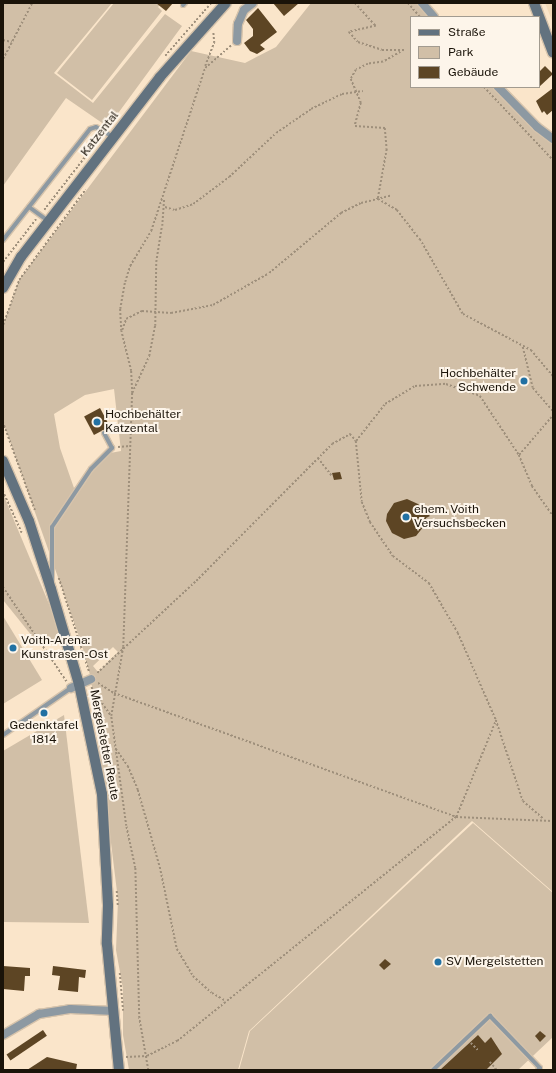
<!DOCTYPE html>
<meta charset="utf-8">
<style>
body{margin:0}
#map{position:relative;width:556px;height:1073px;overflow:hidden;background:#fae5ca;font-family:"Public Sans",sans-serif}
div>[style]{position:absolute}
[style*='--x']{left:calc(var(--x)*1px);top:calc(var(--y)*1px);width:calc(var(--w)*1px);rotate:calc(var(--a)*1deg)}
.built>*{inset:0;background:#f2d9b7}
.green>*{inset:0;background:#d1bfa7}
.building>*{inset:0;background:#5d4524;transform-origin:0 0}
.path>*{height:1.5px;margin-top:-0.75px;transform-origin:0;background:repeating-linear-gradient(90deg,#9e8f7b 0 2px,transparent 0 4px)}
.roads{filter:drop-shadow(1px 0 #d6c3ab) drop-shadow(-1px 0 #d6c3ab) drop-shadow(0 1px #d6c3ab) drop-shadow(0 -1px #d6c3ab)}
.lane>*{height:4px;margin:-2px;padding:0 2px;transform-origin:2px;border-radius:2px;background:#8d99a2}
.street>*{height:8px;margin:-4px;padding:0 4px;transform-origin:4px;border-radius:4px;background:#8d99a2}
.secondary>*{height:10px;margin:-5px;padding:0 5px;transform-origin:5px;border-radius:5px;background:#62727f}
.dots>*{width:11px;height:11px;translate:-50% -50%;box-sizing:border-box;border:2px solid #fdf5ea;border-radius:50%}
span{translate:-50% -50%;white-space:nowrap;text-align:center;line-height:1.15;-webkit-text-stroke:4px #fdf5ea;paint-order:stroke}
.street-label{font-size:12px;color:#1a1309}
.poi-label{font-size:12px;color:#1a1309}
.right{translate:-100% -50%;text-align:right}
.left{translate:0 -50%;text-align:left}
.frame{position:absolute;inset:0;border:4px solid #1a1309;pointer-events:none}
.legend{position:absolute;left:410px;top:16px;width:130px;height:72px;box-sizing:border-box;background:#fdf5ea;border:1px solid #a29b90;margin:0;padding:5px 7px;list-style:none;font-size:12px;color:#1a1309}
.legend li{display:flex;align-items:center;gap:8px;height:20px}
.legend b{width:20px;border:1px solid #a29b90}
</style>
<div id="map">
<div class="built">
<i style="clip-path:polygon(545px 3px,553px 3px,553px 23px)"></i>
</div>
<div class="green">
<i style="clip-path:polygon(3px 3px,112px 3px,54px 73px,93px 103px,165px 14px,182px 26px,108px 127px,66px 98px,3px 186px)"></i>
<i style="clip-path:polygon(114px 3px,162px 3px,158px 7px,162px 11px,92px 100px,57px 73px)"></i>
<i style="clip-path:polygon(evenodd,311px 3px,417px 3px,430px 17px,411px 17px,411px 87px,493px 87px,553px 144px,553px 892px,472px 821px,249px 1031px,238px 1070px,129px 1070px,123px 1035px,123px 989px,116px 950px,118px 900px,91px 679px,82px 645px,3px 422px,3px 325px,19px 280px,191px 51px,245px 63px,276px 47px,311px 3px,114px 389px,121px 451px,105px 454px,74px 488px,60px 448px,54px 414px,85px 395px,114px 389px,311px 3px,113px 647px,118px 652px,98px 672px,93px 666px,113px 647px)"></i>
<i style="clip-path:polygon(3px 494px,62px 635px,40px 646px,3px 600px)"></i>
<i style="clip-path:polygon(3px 616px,42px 680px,3px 704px)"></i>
<i style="clip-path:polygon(64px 715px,89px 923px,3px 922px,3px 751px)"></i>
<i style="clip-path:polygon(473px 823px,553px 893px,553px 1037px,518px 1070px,239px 1070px,250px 1031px)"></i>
</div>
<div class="building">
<i style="clip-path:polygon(156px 3px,173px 3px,166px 11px)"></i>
<i style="clip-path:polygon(273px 3px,299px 3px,284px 16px)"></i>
<i style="clip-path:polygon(258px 8px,277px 32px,260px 45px,265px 49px,257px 54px,250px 51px,244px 43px,253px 36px,253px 29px,246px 20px)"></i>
<i style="clip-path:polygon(545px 66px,553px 74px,539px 87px,539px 72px)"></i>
<i style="clip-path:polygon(553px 88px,553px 110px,547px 115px,544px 111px,542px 113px,536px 101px)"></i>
<i style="left:100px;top:408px;width:21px;height:18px;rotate:62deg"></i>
<i style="clip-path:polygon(340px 472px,342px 479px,334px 480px,332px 473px)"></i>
<i style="clip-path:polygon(407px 499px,418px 504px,430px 516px,426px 518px,424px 526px,416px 536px,404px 539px,392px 533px,386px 521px,387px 514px,394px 503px)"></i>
<i style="clip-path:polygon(385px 959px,391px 964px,384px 970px,379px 965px)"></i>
<i style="clip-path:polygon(3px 966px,30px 968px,30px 976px,25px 976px,24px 991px,3px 989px)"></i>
<i style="clip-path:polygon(53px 966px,86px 970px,85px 978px,79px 977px,78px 992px,58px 990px,60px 976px,52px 975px)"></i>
<i style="left:43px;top:1030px;width:7px;height:44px;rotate:56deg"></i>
<i style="clip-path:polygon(540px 1031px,546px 1036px,540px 1042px,535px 1036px)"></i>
<i style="clip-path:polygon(478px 1035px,485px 1043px,491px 1037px,502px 1054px,486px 1070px,440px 1070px)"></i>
<i style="clip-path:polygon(47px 1057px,77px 1064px,76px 1070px,27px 1070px)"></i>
</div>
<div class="path">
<i style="--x:355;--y:3;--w:31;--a:48"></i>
<i style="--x:376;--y:26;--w:28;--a:167"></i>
<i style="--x:349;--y:32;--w:13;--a:48"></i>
<i style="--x:358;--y:42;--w:25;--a:18"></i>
<i style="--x:382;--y:50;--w:22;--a:0"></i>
<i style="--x:404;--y:50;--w:24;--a:150"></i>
<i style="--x:383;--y:62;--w:15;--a:172"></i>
<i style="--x:368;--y:64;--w:13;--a:153"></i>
<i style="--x:356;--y:70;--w:10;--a:119"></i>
<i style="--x:351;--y:79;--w:26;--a:67"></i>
<i style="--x:361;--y:103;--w:24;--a:105"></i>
<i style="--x:355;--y:126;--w:30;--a:4"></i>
<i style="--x:385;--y:128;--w:21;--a:85"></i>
<i style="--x:387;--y:149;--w:51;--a:100.2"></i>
<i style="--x:378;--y:199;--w:22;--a:30"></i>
<i style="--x:397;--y:210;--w:37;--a:52"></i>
<i style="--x:420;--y:239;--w:86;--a:60.2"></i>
<i style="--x:463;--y:314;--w:77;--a:27.9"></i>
<i style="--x:531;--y:350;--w:34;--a:50"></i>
<i style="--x:408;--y:3;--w:18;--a:49"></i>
<i style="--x:3;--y:40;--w:9;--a:13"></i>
<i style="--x:165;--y:56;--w:70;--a:-49"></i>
<i style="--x:3;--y:59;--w:63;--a:-62.6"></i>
<i style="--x:205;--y:66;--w:25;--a:-69"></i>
<i style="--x:214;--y:43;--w:11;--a:-95"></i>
<i style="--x:484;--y:87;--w:100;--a:46.6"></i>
<i style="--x:165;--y:207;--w:10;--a:17"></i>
<i style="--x:175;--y:210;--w:19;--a:-18"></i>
<i style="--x:193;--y:204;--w:45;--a:-36.9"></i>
<i style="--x:229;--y:177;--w:64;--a:-43.1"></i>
<i style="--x:276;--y:133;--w:42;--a:-34.4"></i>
<i style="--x:311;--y:109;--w:34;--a:-26"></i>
<i style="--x:342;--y:94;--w:21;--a:-8"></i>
<i style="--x:44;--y:210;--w:72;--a:-52.3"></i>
<i style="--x:3;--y:262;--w:54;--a:-52.5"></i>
<i style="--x:3;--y:325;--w:48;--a:-70.4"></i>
<i style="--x:19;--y:280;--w:112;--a:-53.7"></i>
<i style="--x:122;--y:330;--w:12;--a:-70"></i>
<i style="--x:126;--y:319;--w:18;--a:-27"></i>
<i style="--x:142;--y:311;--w:29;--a:4"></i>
<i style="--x:171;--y:313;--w:43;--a:-10.8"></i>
<i style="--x:213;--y:305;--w:64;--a:-29.7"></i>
<i style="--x:269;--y:273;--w:94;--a:-39.8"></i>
<i style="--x:341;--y:213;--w:22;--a:-27"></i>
<i style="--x:361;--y:203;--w:30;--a:-14"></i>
<i style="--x:523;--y:347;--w:42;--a:76.3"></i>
<i style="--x:533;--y:388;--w:30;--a:49"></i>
<i style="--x:132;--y:393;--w:41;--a:-65.3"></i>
<i style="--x:149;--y:356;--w:31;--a:-79"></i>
<i style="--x:155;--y:326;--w:64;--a:-89.1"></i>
<i style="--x:156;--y:262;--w:36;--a:-81"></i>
<i style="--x:162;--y:226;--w:26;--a:-86"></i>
<i style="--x:3;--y:422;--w:94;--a:70"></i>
<i style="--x:356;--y:441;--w:47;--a:-51.9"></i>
<i style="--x:385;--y:404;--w:35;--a:-31"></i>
<i style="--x:415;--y:386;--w:31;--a:-4"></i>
<i style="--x:446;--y:384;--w:36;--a:19"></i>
<i style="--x:480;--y:396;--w:71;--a:56.5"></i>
<i style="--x:519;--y:455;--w:34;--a:67"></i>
<i style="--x:532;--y:486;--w:37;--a:55"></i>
<i style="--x:118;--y:447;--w:12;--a:-5"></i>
<i style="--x:519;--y:455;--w:52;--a:-49.6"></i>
<i style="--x:318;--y:458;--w:23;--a:52"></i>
<i style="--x:3;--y:491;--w:46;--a:65.7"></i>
<i style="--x:59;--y:578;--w:98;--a:72.1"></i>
<i style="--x:3;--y:587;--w:115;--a:56"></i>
<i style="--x:97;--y:673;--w:135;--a:-42.9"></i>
<i style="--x:196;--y:581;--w:193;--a:-45.2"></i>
<i style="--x:332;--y:444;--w:21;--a:-29"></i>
<i style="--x:350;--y:434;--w:9;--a:49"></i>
<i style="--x:356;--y:441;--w:61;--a:84.4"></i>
<i style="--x:362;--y:502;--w:22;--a:68"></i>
<i style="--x:370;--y:522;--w:41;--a:55.9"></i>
<i style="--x:393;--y:556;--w:45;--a:36.9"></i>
<i style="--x:429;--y:583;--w:58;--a:59.9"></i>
<i style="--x:458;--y:633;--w:95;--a:66.4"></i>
<i style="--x:496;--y:720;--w:85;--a:71.6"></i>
<i style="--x:523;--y:801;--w:28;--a:41"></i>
<i style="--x:98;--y:683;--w:19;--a:32"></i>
<i style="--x:114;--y:693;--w:364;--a:19.9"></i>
<i style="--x:456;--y:817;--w:97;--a:2.4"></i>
<i style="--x:92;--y:687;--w:26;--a:83"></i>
<i style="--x:93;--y:690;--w:32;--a:55"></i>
<i style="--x:116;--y:749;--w:21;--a:55"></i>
<i style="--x:128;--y:766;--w:26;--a:67"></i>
<i style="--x:138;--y:790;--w:80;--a:74.1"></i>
<i style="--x:160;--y:867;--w:84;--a:78.3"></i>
<i style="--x:177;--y:949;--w:31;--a:59"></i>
<i style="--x:193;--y:976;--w:25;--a:42"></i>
<i style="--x:212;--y:993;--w:16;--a:30"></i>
<i style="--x:117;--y:891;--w:16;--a:86"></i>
<i style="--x:120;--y:973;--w:38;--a:85"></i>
<i style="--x:471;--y:1043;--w:10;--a:45"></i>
<i style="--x:126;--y:1057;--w:21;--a:-3"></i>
<i style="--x:147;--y:1056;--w:34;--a:-27"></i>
<i style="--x:177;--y:1041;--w:358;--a:-38.8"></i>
<i style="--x:456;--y:817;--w:105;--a:-67.6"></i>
<i style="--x:490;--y:1062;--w:11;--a:49"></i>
<i style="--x:148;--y:1070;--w:53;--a:-99.8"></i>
<i style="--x:139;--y:1018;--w:150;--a:-91.5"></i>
<i style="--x:135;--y:868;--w:43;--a:-102.1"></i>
<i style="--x:126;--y:826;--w:111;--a:-97.8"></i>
<i style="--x:111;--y:716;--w:70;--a:-80.1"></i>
<i style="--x:123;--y:647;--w:254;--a:-88"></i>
<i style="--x:132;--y:393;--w:22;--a:-93"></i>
<i style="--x:131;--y:371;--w:41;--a:-104"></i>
<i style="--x:121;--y:331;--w:22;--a:-93"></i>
<i style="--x:120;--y:309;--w:27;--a:-80"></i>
<i style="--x:125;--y:282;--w:17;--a:-73"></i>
<i style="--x:130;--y:266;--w:41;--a:-59"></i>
<i style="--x:151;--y:231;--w:172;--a:-71.7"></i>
<i style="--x:205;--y:68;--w:35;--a:-41"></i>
</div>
<div class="roads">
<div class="lane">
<i style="--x:183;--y:5;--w:3;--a:-45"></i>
<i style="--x:29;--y:207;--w:24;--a:36"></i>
<i style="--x:3;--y:240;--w:141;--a:-51.9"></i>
<i style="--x:90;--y:129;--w:6;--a:-18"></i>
<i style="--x:96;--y:127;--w:20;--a:30"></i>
<i style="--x:52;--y:583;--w:56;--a:-90"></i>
<i style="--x:52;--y:527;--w:70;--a:-56.1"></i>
<i style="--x:91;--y:469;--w:30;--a:-45"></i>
<i style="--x:112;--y:448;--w:17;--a:-118"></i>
<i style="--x:3;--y:735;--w:83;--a:-34.7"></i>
<i style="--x:433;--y:1070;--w:79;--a:-43.5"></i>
<i style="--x:490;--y:1016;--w:72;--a:46.1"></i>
<i style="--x:540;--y:1068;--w:3;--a:135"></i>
</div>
<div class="street">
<i style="--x:422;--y:3;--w:18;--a:49"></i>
<i style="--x:237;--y:41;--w:17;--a:-87"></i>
<i style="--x:238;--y:24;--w:15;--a:-67"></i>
<i style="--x:244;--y:10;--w:11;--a:-38"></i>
<i style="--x:498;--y:87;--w:56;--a:45.7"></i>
<i style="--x:537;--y:127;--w:20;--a:37"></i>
<i style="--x:71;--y:688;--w:22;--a:-24"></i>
<i style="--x:3;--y:1035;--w:42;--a:-30.3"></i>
<i style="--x:39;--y:1014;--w:31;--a:-9"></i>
<i style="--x:70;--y:1009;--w:44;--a:2.6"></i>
</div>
<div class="secondary">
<i style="--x:534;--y:3;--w:53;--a:69.2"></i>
<i style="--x:3;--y:288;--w:36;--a:-60"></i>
<i style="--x:21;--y:257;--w:227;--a:-52.3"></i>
<i style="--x:160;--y:77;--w:99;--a:-48.3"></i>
<i style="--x:3;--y:461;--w:65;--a:66.6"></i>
<i style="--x:29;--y:521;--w:71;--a:72.1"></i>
<i style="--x:51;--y:589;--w:99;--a:73.6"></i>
<i style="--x:79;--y:684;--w:112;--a:78.2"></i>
<i style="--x:102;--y:794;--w:112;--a:86.9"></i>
<i style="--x:108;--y:906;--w:38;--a:92"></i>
<i style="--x:107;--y:944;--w:127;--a:84.6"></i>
</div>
</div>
<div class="dots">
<i style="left:524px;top:381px;background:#2271a3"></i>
<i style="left:97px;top:422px;background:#2271a3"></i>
<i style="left:406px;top:517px;background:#2271a3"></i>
<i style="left:13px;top:648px;background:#2271a3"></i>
<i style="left:44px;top:713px;background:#2271a3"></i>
<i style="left:438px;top:962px;background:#2271a3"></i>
</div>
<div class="street-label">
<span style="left:100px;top:134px;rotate:-52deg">Katzental</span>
<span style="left:104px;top:745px;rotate:79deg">Mergelstetter Reute</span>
</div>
<div class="poi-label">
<span class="right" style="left:516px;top:381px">Hochbehälter<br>Schwende</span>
<span class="left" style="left:105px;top:422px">Hochbehälter<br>Katzental</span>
<span class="left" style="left:414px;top:517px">ehem. Voith<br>Versuchsbecken</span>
<span class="left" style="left:21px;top:648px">Voith-Arena:<br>Kunstrasen-Ost</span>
<span style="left:44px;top:733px">Gedenktafel<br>1814</span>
<span class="left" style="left:446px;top:962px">SV Mergelstetten</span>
</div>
<div class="frame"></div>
<ul class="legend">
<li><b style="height:5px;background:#62727f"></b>Straße</li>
<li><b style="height:11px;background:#d1bfa7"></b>Park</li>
<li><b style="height:11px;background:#5d4524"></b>Gebäude</li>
</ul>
</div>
